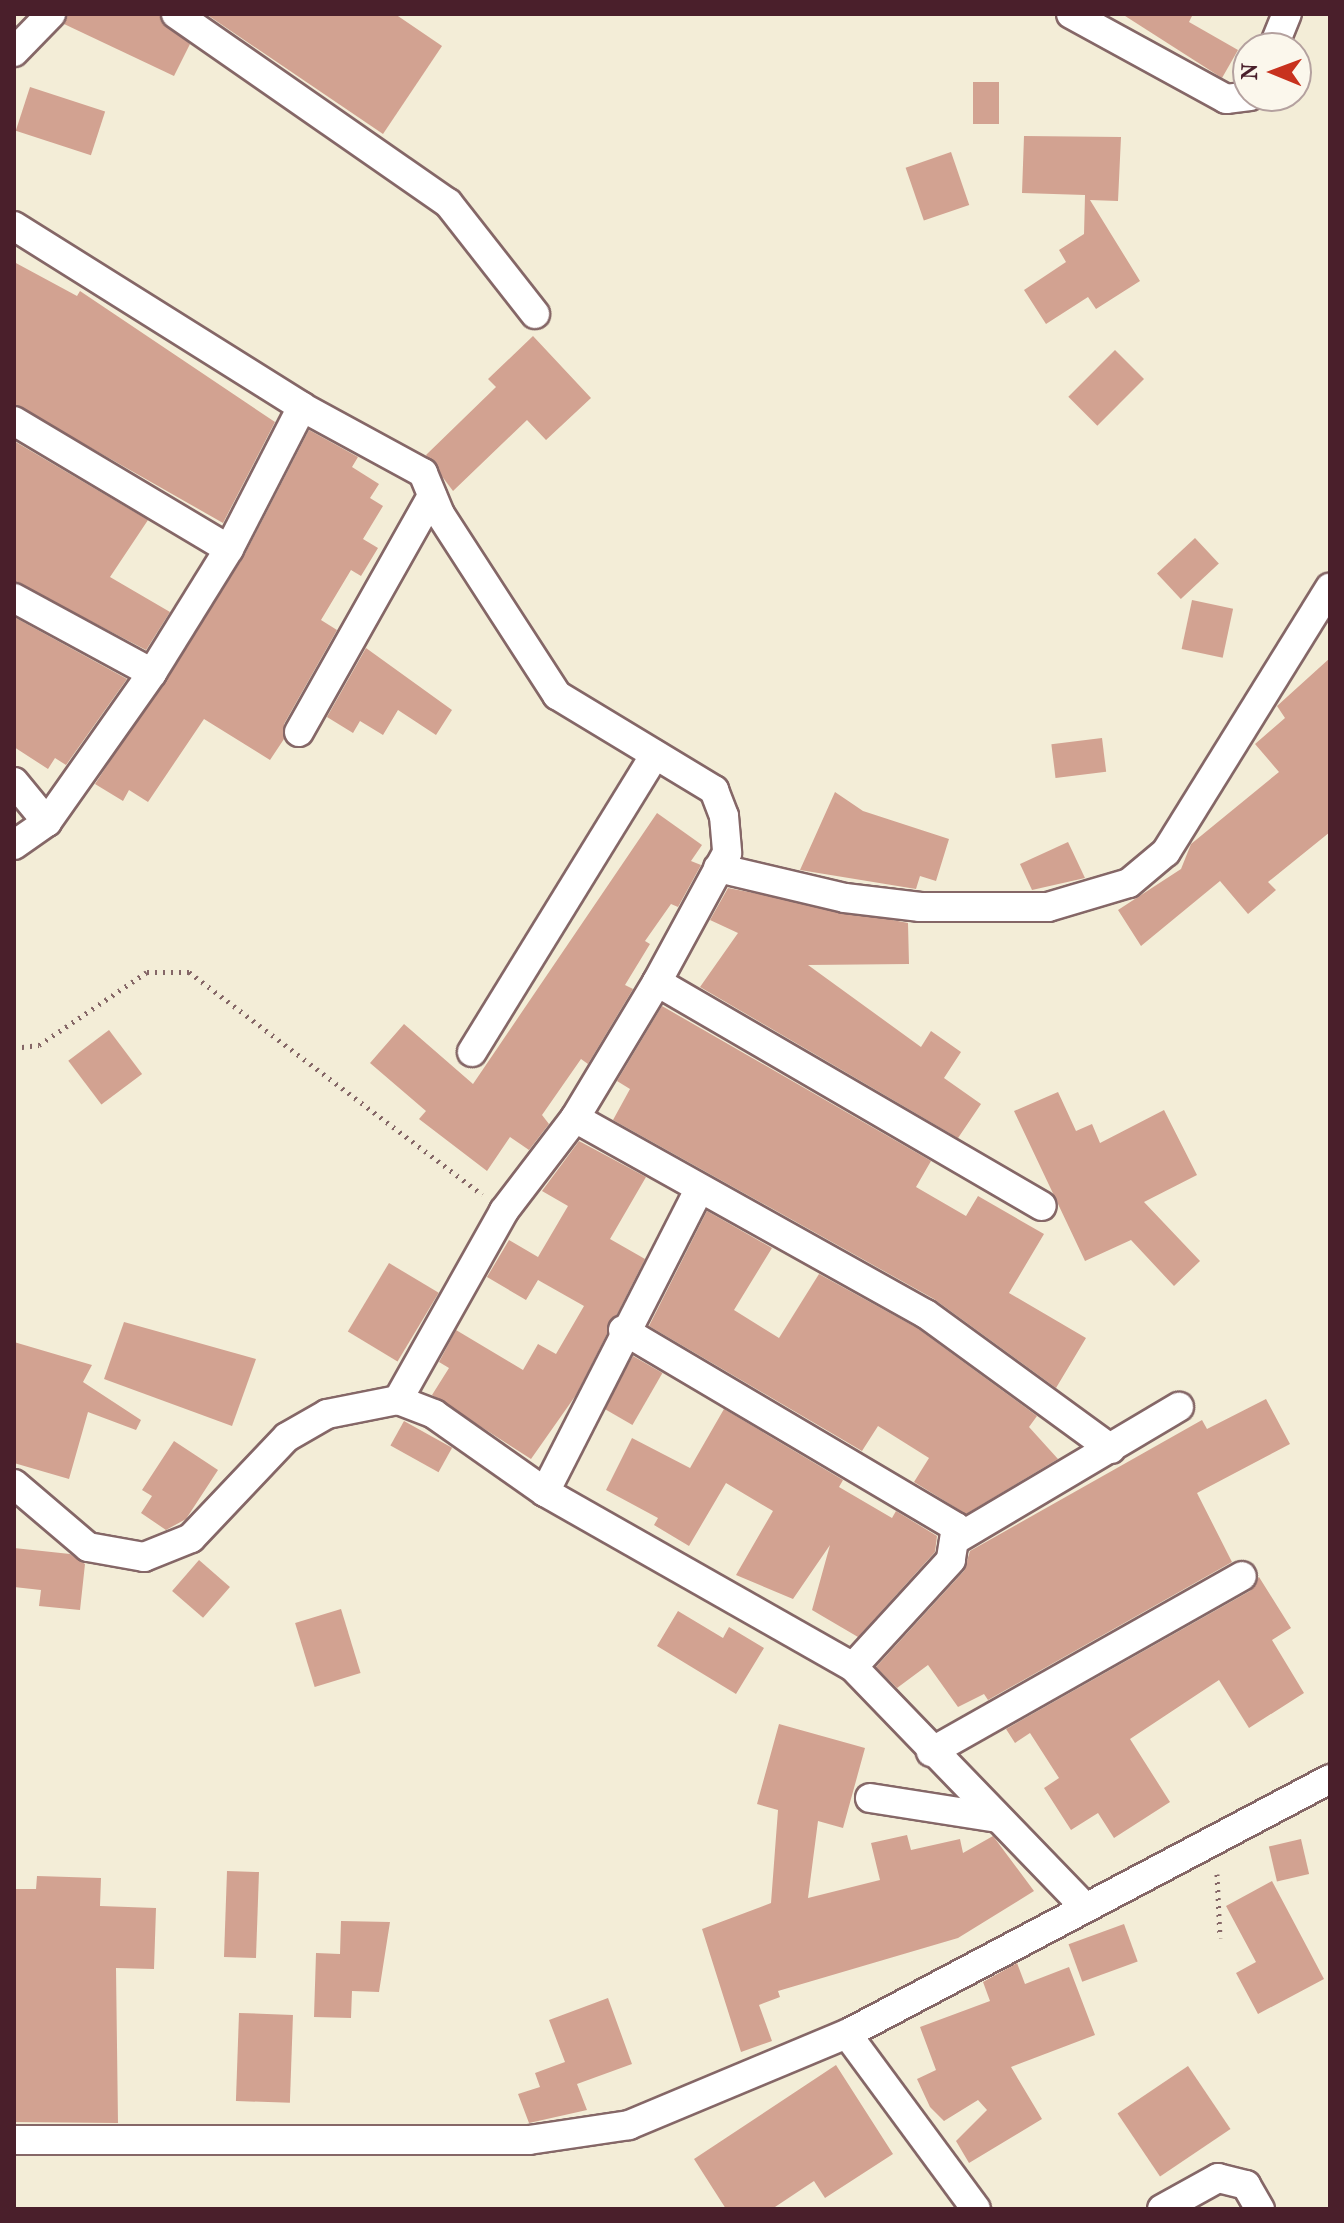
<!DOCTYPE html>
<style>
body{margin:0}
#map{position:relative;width:1344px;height:2223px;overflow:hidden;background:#f3edd7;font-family:"IM FELL French Canon",serif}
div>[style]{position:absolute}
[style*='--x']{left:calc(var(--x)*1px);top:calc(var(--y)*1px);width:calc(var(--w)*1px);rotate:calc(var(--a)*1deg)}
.building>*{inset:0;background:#d2a291;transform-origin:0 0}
.path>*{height:5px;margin-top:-2.5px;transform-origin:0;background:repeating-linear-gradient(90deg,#856767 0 2px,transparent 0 8px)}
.roads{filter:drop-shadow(2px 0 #856767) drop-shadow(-2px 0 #856767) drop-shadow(0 2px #856767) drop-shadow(0 -2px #856767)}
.minor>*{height:28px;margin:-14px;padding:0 14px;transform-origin:14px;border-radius:14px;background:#fff}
span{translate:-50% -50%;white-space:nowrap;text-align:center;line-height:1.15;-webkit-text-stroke:8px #fbf7ec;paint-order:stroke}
.frame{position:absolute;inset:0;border:16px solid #4a1f2b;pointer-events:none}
.north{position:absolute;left:1232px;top:32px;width:80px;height:80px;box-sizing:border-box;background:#fbf7ec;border:2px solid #b4a19f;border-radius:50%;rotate:271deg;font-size:22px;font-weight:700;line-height:32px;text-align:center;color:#4a1f2b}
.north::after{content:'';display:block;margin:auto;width:28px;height:36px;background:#c8321e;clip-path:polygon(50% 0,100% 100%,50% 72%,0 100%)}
</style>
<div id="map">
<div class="building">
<i style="clip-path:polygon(68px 14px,159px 14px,190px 44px,174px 76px,64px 24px)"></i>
<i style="clip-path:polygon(206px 14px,395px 14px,442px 46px,383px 134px)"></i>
<i style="clip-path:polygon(1122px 14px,1193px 14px,1189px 22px,1238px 50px,1222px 78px)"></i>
<i style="left:973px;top:82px;width:26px;height:42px"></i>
<i style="left:30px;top:87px;width:79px;height:46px;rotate:18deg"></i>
<i style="clip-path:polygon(1024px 136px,1121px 137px,1118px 201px,1090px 200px,1140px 281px,1096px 309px,1088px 297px,1046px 324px,1024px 290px,1066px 262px,1059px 250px,1084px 234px,1085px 195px,1022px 193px)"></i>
<i style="left:951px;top:152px;width:56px;height:48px;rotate:71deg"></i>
<i style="clip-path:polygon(14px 262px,77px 296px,80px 291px,275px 422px,223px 523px,14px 404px)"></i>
<i style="clip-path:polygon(533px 336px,591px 398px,546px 440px,527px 420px,453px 491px,426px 455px,496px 387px,488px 379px)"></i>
<i style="left:1115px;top:350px;width:41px;height:66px;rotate:45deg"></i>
<i style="clip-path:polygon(309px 430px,358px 457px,352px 467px,379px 484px,370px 498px,383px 506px,363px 539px,378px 548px,361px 576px,351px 570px,321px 620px,337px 630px,284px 724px,284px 739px,270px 760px,204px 719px,148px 802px,129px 790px,123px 801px,95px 784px,243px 558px)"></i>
<i style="clip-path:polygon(14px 441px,148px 520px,110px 577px,170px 612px,146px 650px,14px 581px)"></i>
<i style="left:1195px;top:538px;width:35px;height:52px;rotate:47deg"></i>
<i style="left:1192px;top:600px;width:42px;height:50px;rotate:12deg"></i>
<i style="clip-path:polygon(14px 617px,127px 679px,66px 765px,55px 758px,48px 769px,14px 747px)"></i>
<i style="clip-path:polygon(366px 648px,452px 710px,436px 735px,398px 710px,383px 735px,360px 721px,353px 733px,327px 717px)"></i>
<i style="clip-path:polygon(1330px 658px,1330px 832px,1268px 882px,1276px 890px,1248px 914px,1220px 881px,1141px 946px,1118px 910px,1181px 869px,1191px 844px,1279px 772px,1255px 744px,1285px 718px,1277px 706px)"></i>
<i style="left:1102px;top:738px;width:34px;height:51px;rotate:83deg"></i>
<i style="clip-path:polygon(835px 792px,863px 811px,949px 839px,936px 881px,920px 876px,916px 889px,800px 870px)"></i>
<i style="clip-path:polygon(657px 813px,702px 845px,691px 861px,701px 865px,678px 907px,671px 904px,645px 941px,650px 944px,625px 985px,633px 989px,588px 1064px,581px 1059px,542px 1115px,549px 1124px,529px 1150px,510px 1137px,487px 1171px,419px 1119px,426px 1111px,370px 1063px,404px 1024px,473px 1084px)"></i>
<i style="clip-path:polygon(1068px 842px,1085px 878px,1032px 890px,1020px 864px)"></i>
<i style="clip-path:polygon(728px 888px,908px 923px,909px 964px,808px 965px,921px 1047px,931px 1031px,961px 1052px,944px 1078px,981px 1104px,958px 1138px,700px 987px,738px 933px,710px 920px)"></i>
<i style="clip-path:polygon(662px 1006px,931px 1161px,916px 1187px,966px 1216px,978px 1196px,1044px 1234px,1009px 1293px,1086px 1338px,1056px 1388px,934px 1299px,613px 1120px,630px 1089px,617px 1081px)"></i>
<i style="left:109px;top:1030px;width:55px;height:51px;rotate:53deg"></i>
<i style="clip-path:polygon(1058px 1092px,1076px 1131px,1092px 1124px,1100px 1143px,1164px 1110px,1197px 1175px,1144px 1202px,1200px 1261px,1174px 1286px,1131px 1240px,1085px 1261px,1014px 1111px)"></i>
<i style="clip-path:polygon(579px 1141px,646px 1177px,610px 1239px,645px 1259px,576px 1395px,531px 1459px,432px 1395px,449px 1368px,439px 1362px,456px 1330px,523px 1370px,538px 1344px,556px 1354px,584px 1306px,538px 1280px,526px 1300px,487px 1277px,509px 1240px,538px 1257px,568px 1206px,542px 1191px)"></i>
<i style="clip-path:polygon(707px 1211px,772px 1248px,734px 1310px,779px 1338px,819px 1274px,917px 1328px,1037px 1416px,1029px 1427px,1058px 1459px,966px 1514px,914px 1482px,929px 1458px,878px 1426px,862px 1451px,649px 1326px)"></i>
<i style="left:389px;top:1263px;width:58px;height:80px;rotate:31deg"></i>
<i style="clip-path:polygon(124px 1322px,256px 1359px,232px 1426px,104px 1379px)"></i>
<i style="clip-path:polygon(14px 1342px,92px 1365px,83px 1382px,141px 1420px,136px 1430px,88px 1412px,69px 1479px,14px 1463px)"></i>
<i style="left:633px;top:1356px;width:34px;height:60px;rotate:30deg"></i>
<i style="clip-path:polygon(1266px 1399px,1290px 1444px,1197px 1493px,1232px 1562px,988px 1700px,984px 1694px,958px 1707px,928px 1665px,897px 1688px,876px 1667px,964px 1571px,970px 1551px,1202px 1420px,1207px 1429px)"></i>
<i style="clip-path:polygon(724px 1409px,843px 1480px,839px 1487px,892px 1518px,896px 1511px,937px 1536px,935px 1552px,858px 1637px,812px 1610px,830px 1545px,793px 1599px,736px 1575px,773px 1511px,726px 1483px,689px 1546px,654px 1525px,658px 1518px,606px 1490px,632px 1438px,690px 1468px)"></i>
<i style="left:404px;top:1421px;width:55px;height:28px;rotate:29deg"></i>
<i style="clip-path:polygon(174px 1441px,218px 1470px,186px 1519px,166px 1530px,141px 1513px,152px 1496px,142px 1490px)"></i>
<i style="clip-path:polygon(14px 1548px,70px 1554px,85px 1564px,80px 1610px,39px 1606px,41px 1590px,14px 1587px)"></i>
<i style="left:199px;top:1560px;width:41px;height:41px;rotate:41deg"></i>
<i style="clip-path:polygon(1259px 1577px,1291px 1628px,1272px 1640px,1304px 1693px,1249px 1728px,1219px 1680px,1130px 1739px,1170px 1802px,1114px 1838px,1098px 1813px,1071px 1830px,1044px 1788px,1059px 1778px,1030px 1733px,1015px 1743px,1006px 1729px,1250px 1591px)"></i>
<i style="left:341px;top:1609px;width:67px;height:48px;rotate:73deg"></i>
<i style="clip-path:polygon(678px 1611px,723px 1638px,729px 1627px,764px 1648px,736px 1694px,657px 1646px)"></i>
<i style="clip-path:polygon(779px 1724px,865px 1748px,843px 1828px,818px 1821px,808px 1898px,880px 1880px,871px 1843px,907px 1835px,911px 1850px,960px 1839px,963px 1853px,993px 1836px,1034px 1891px,958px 1938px,778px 1991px,780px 1997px,759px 2005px,772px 2041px,741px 2052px,702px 1929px,771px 1903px,778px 1810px,757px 1804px)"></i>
<i style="left:1301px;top:1839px;width:36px;height:33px;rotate:77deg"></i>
<i style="left:227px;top:1871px;width:32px;height:86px;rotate:2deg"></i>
<i style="clip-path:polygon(37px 1876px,101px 1878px,100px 1906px,156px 1908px,154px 1969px,116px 1968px,118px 2123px,14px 2122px,14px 1889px,36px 1889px)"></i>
<i style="clip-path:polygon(1272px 1881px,1324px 1979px,1258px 2014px,1236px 1973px,1256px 1962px,1226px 1906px)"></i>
<i style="clip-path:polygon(341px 1921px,390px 1922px,379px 1992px,352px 1991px,351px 2018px,314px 2017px,316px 1953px,340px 1954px)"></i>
<i style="left:1124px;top:1924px;width:40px;height:59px;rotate:70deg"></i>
<i style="clip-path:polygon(1017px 1963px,1025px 1984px,1069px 1967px,1095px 2035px,1011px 2067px,1042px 2119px,969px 2163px,956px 2141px,987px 2110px,978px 2100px,944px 2121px,930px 2107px,917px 2079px,936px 2070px,920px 2027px,990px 2001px,983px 1982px)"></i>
<i style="clip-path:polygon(608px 1998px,632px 2064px,577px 2084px,587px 2110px,529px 2123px,518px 2094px,540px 2087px,535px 2073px,565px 2062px,549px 2020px)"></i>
<i style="left:239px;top:2013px;width:54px;height:88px;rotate:2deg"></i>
<i style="clip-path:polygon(836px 2065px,893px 2154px,825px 2198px,814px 2181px,772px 2209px,726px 2209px,694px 2159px)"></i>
<i style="left:1188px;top:2066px;width:76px;height:85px;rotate:56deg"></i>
</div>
<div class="path">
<i style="--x:14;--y:1048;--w:25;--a:-7"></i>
<i style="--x:39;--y:1045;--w:130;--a:-34.1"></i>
<i style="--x:147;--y:972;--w:42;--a:0"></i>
<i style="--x:189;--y:972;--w:368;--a:37.2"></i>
<i style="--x:1217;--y:1874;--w:64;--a:87.3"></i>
</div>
<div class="roads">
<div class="minor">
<i style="--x:176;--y:14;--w:331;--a:34.8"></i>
<i style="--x:448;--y:203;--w:141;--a:51.9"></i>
<i style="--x:1071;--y:14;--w:177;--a:28.7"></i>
<i style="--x:1226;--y:99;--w:24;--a:-7"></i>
<i style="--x:1273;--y:48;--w:37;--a:-68"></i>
<i style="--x:14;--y:52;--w:53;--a:-45.8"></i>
<i style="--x:14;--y:226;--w:340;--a:32.1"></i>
<i style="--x:302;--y:407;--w:138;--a:28.6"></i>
<i style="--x:423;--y:473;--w:44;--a:67.5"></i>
<i style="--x:440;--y:514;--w:216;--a:57.1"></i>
<i style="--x:557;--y:695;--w:184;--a:31.2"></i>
<i style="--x:714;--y:790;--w:28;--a:69"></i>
<i style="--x:724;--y:816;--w:37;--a:85"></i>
<i style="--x:727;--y:853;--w:147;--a:118.5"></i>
<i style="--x:657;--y:982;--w:159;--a:121.1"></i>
<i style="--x:575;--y:1118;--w:117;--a:127.4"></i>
<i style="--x:504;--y:1211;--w:217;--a:119.3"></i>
<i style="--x:14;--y:421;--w:250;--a:30.8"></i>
<i style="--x:14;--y:598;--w:157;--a:28.5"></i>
<i style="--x:299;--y:732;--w:271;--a:-60.6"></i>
<i style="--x:14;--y:782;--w:52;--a:50.5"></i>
<i style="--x:14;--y:845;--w:40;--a:-34.9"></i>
<i style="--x:47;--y:822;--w:182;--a:-54.8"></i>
<i style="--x:152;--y:673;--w:146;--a:-58.2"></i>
<i style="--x:229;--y:549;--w:160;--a:-62.8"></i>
<i style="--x:718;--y:868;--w:130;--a:13.3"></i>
<i style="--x:845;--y:898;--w:76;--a:6.8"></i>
<i style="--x:920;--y:907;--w:128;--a:0"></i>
<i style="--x:1048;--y:907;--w:84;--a:-16.5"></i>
<i style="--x:1129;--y:883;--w:48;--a:-40"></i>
<i style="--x:1166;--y:852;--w:311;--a:-58.2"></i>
<i style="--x:657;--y:982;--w:445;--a:30.2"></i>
<i style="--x:472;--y:1052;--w:349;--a:-58.4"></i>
<i style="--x:575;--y:1118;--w:402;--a:29.2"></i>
<i style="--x:926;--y:1314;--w:229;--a:36.1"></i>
<i style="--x:623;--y:1330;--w:387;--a:30.6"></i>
<i style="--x:956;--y:1527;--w:33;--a:99"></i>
<i style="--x:951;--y:1560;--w:145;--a:132.5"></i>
<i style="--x:14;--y:1484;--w:97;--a:40.4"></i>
<i style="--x:88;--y:1547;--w:57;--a:10.1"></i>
<i style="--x:144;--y:1557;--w:51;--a:-22"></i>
<i style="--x:191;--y:1538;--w:139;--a:-46.5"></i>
<i style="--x:287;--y:1437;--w:46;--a:-29.9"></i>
<i style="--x:327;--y:1414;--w:72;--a:-11.2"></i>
<i style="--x:398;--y:1400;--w:39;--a:21"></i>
<i style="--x:434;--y:1414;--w:136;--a:35.1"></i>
<i style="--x:545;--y:1492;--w:354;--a:29.6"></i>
<i style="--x:853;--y:1667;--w:334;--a:46"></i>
<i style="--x:545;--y:1492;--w:337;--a:-63"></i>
<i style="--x:958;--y:1538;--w:257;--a:-30.7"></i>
<i style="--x:931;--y:1752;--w:357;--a:-29.5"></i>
<i style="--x:870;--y:1798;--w:129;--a:8.9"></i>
<i style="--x:847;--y:2034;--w:217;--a:53.6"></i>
<i style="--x:14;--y:2140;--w:515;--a:0"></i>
<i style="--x:529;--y:2140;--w:101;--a:-8.5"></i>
<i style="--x:629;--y:2125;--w:236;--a:-22.7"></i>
<i style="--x:847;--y:2034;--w:546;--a:-27.83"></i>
<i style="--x:1162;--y:2209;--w:64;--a:-29"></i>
<i style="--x:1218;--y:2178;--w:29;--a:14"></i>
<i style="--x:1246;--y:2185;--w:28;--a:60"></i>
</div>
</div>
<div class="frame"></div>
<div class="north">N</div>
</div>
